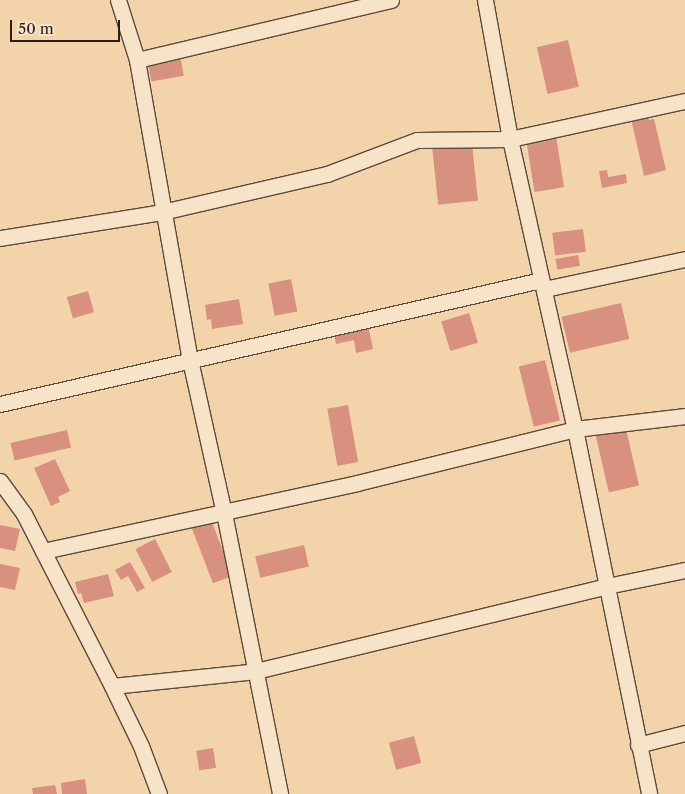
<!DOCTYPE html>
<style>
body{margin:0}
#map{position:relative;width:685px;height:794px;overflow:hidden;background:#f3d4aa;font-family:"Libre Caslon Text",serif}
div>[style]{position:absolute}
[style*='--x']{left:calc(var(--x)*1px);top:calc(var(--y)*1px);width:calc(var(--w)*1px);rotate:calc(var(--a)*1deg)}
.building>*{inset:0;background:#d8917e;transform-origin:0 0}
.roads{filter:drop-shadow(1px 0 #5c4a3b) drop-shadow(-1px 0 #5c4a3b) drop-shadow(0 1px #5c4a3b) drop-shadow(0 -1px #5c4a3b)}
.minor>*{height:15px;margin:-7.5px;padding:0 7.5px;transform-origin:7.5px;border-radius:7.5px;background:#f7e3c8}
span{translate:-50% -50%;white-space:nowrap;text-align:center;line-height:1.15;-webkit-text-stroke:4px #f7e3c8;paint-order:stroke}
.scale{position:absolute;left:10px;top:20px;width:110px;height:22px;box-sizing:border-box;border:2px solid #2a1c16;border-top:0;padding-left:6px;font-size:15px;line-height:18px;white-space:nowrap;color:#2a1c16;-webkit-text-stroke:4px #f7e3c8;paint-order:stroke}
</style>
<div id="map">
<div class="building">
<i style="left:568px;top:40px;width:48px;height:32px;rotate:77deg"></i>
<i style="left:180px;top:54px;width:22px;height:33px;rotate:80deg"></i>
<i style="clip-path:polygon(648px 115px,649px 120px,654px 119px,666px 170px,644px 176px,631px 119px)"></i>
<i style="left:556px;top:136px;width:52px;height:30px;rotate:81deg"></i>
<i style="left:472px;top:144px;width:57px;height:40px;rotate:84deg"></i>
<i style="clip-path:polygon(607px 170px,608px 177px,626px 174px,627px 183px,602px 188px,599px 171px)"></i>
<i style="left:583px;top:229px;width:23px;height:31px;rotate:83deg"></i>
<i style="left:578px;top:255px;width:11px;height:23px;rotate:80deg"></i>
<i style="left:291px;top:279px;width:33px;height:23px;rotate:79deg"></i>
<i style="left:88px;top:291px;width:22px;height:22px;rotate:74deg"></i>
<i style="clip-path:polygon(239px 299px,243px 324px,212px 329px,211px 319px,207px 320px,205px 305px)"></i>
<i style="left:621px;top:303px;width:37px;height:61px;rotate:77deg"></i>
<i style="left:469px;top:313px;width:31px;height:29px;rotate:73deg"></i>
<i style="clip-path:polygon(368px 325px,373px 349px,356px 353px,354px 340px,336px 344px,334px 332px)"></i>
<i style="left:545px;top:360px;width:62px;height:27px;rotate:76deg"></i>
<i style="left:348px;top:405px;width:58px;height:21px;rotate:80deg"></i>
<i style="left:626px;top:429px;width:58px;height:31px;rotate:77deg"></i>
<i style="left:67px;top:430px;width:18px;height:58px;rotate:77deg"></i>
<i style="clip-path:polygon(55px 459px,70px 491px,58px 497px,60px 502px,51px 506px,34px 468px)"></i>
<i style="left:210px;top:517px;width:63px;height:21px;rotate:69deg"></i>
<i style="clip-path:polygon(0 525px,20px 529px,15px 551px,0 548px)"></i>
<i style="left:155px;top:539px;width:37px;height:22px;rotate:63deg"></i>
<i style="left:304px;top:545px;width:22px;height:50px;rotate:77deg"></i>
<i style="clip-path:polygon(130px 562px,145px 588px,137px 592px,128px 576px,121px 580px,115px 570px)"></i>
<i style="clip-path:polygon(0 564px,20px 568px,15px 590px,0 587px)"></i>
<i style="clip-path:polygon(108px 574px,114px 596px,84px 603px,81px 593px,78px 594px,75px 582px)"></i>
<i style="left:414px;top:736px;width:28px;height:26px;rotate:75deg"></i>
<i style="left:213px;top:748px;width:20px;height:17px;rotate:81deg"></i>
<i style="clip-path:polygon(85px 779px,87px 794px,62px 794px,61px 783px)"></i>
<i style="clip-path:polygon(55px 785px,57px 794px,33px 794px,32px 788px)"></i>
</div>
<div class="roads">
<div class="minor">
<i style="--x:118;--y:0;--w:63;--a:72.4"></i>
<i style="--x:137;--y:60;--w:261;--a:-13.3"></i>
<i style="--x:485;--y:0;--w:141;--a:79.8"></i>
<i style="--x:510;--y:139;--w:179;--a:-12.3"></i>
<i style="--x:137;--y:60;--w:305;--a:80"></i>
<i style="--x:190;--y:360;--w:157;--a:77.5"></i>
<i style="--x:224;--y:513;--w:287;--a:78.7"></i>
<i style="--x:0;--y:238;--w:164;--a:-9.1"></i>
<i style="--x:162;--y:212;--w:169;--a:-13"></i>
<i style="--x:327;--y:174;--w:96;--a:-20.7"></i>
<i style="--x:417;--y:140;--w:93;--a:-0.6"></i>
<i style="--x:510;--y:139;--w:297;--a:77.4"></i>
<i style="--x:575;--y:429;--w:372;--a:78.5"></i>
<i style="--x:544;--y:289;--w:144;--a:-12"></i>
<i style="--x:0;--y:404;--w:555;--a:-12.91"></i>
<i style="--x:0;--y:481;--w:41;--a:54"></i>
<i style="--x:24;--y:514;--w:184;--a:62.9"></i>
<i style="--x:108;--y:678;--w:76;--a:64.1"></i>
<i style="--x:141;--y:746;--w:51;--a:69.4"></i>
<i style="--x:43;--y:551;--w:321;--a:-12.2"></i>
<i style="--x:357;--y:483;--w:225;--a:-13.9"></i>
<i style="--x:575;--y:429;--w:111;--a:-6.7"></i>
<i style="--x:112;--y:686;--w:145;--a:-5.9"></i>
<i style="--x:256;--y:671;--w:361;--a:-13.6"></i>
<i style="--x:607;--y:586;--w:80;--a:-11.6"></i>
<i style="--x:638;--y:745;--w:49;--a:-14.3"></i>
</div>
</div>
<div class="scale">50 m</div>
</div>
